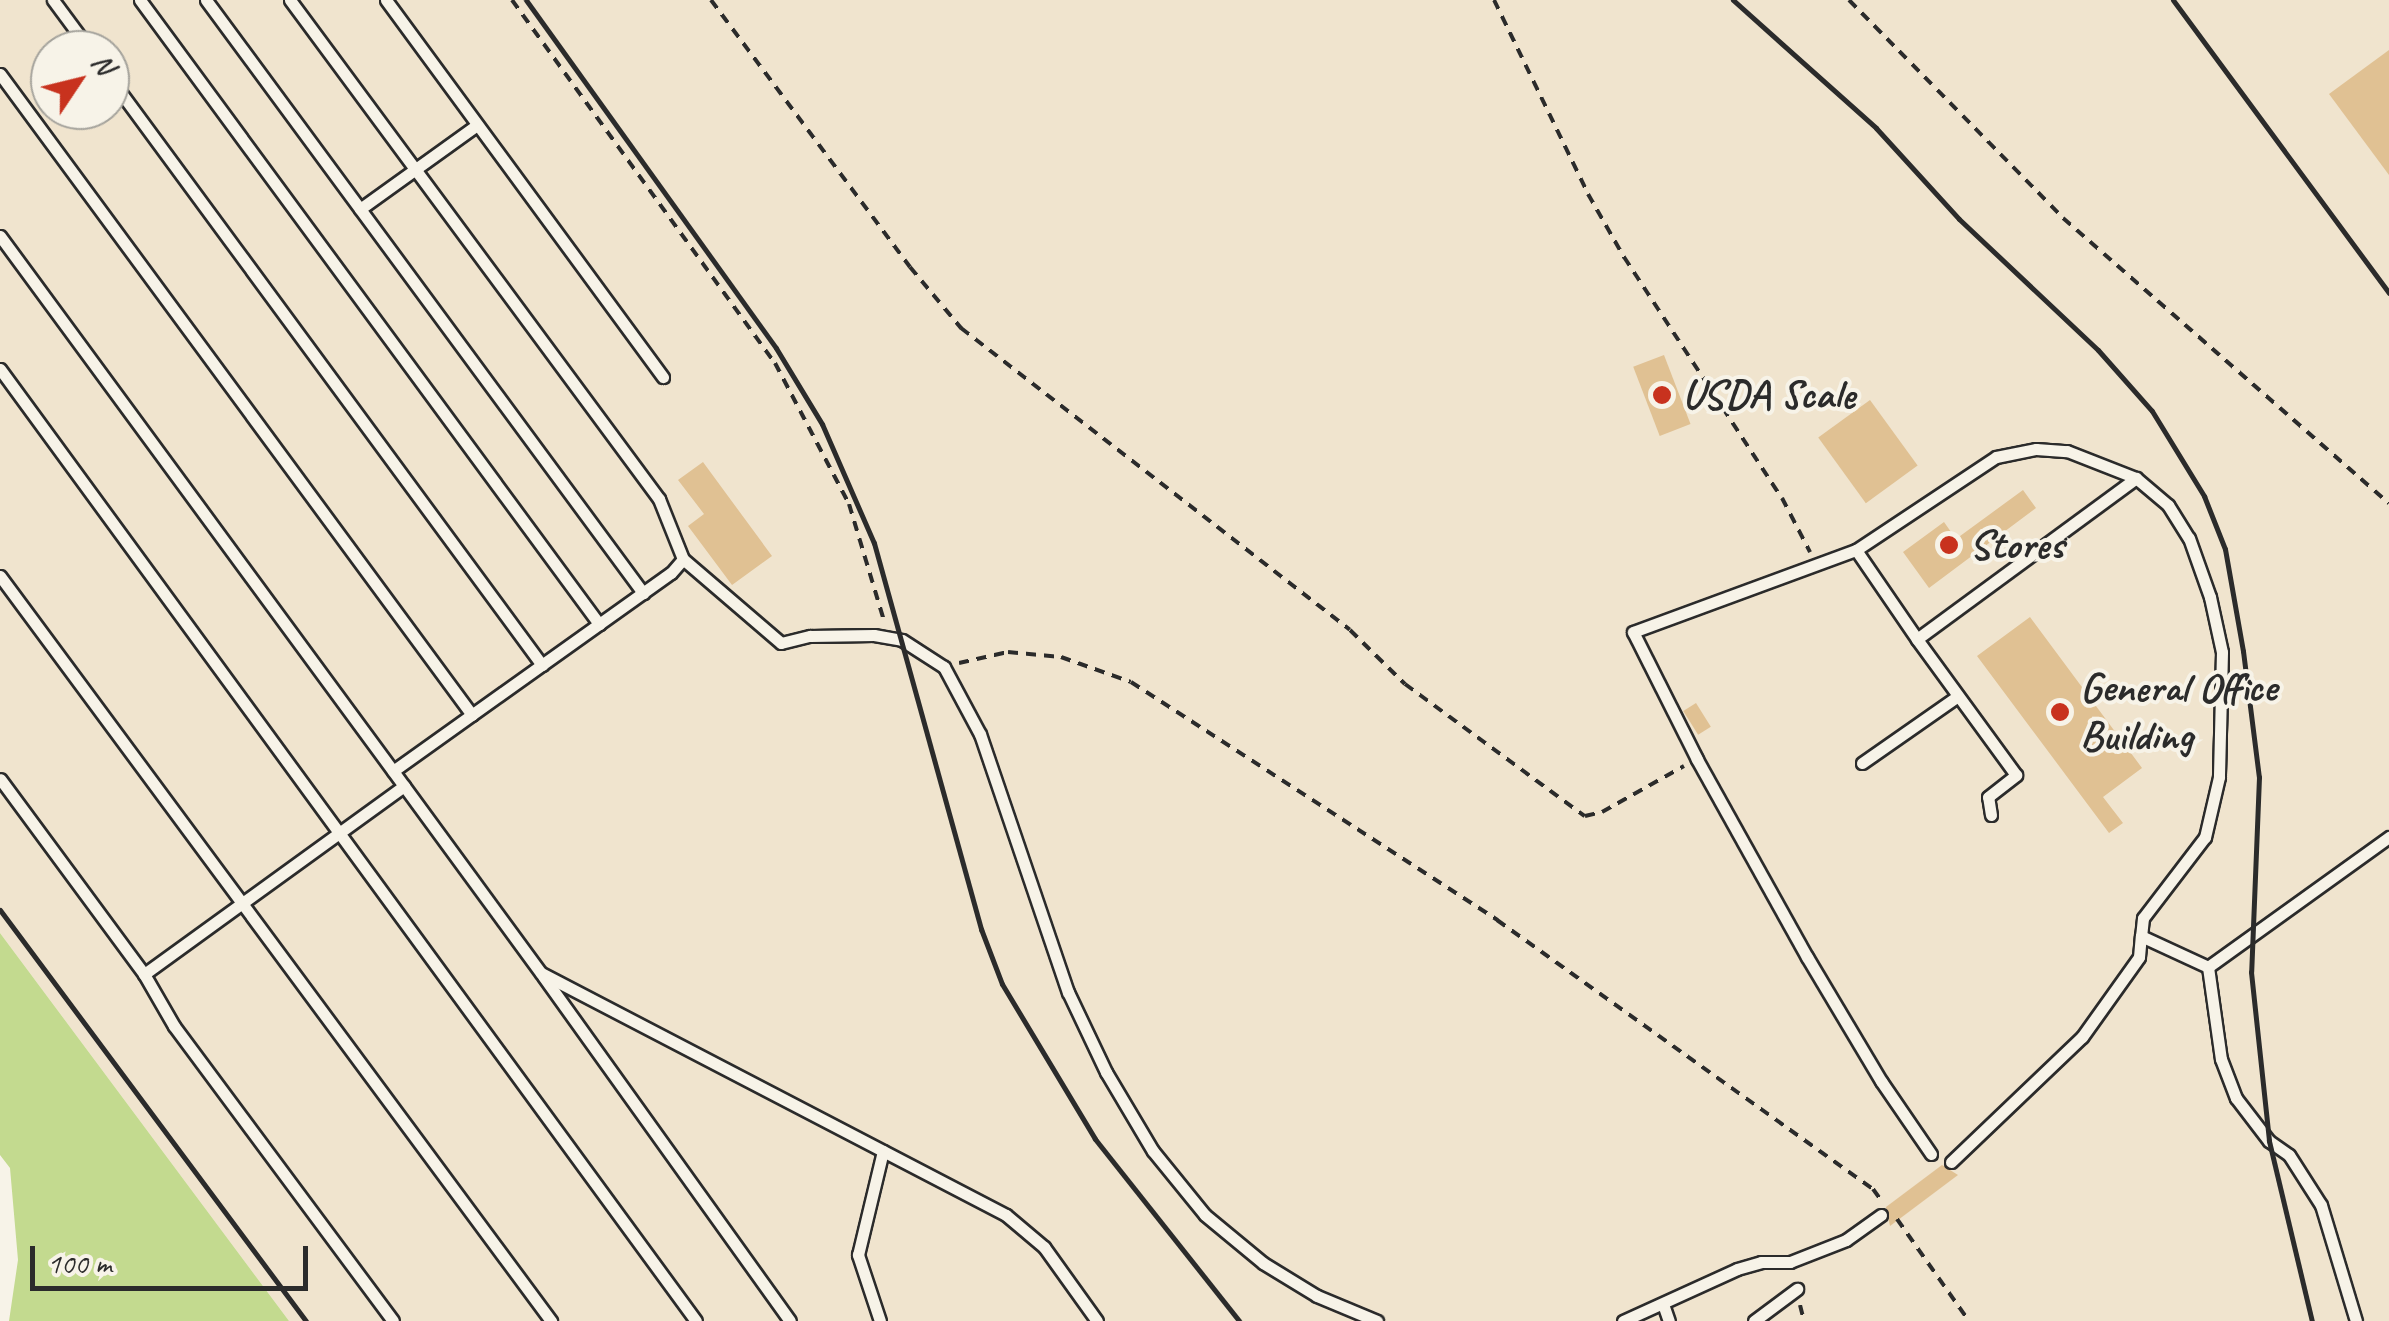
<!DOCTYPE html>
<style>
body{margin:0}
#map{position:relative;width:2389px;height:1321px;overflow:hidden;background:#f7f3e8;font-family:Caveat,sans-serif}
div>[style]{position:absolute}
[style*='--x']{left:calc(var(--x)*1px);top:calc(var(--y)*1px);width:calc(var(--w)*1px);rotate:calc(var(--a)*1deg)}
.built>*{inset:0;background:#f0e4ce}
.green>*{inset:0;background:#c3da8f}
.building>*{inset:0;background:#e0c193;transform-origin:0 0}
.path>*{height:4px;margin-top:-2px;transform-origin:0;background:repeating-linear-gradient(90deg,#2b2b2b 0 10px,transparent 0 18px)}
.roads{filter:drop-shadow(2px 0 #2b2b2b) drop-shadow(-2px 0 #2b2b2b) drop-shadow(0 2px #2b2b2b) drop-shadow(0 -2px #2b2b2b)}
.service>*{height:11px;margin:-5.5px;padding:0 5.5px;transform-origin:5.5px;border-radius:5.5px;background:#f7f3e8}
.rail>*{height:5px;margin:-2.5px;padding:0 2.5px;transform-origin:2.5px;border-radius:2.5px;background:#2b2b2b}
.dots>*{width:28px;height:28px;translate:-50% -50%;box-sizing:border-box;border:5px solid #f7f3e8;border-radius:50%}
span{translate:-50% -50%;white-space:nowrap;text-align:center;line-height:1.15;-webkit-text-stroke:8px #f7f3e8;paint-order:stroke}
.poi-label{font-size:42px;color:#2b2b2b;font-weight:700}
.left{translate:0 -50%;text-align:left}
.north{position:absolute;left:30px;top:30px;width:100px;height:100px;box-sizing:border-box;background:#f7f3e8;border:2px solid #a5a39c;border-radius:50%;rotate:55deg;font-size:28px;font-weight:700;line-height:40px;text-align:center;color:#2b2b2b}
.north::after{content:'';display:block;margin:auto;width:35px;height:45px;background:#c8321e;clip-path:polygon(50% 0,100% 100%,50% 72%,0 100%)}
.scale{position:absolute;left:30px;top:1246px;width:278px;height:45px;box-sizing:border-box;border:5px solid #2b2b2b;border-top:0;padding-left:12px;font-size:30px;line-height:35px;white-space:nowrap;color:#2b2b2b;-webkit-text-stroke:8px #f7f3e8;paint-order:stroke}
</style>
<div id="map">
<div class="built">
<i style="clip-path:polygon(evenodd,0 0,2389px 0,2389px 1321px,289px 1321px,0 933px,0 0,50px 50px,110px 50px,110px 110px,50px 110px,50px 50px)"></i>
</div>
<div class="green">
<i style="clip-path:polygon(0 933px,289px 1321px,9px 1321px,18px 1260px,10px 1168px,0 1155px)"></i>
</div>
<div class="building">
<i style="clip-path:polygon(2389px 50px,2389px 175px,2329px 94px)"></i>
<i style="left:1664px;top:355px;width:74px;height:33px;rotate:69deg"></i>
<i style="left:1870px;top:400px;width:81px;height:64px;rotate:54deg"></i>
<i style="clip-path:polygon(703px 462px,772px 556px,732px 585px,688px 526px,704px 514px,678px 480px)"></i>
<i style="clip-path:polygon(2023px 490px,2036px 508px,1929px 588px,1903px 552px,1944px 522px,1956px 539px)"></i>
<i style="clip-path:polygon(2030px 617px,2142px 768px,2103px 797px,2123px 823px,2109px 833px,1977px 656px)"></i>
<i style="left:1696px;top:703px;width:28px;height:15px;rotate:58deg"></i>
<i style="clip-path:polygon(1942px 1165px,1958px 1175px,1890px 1226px,1886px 1207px)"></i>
</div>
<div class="path">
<i style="--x:512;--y:0;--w:448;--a:54.1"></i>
<i style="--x:775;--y:363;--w:159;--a:62.3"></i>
<i style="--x:849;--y:504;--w:122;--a:73.3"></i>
<i style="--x:711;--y:0;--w:333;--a:53.3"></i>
<i style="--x:910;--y:267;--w:80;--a:50.1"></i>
<i style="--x:961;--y:328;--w:492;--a:37.8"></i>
<i style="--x:1350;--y:630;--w:77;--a:44.5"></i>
<i style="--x:1405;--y:684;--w:223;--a:36.3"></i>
<i style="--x:1585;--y:816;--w:17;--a:-13"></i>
<i style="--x:1602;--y:812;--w:94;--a:-29.3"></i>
<i style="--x:1494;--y:0;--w:216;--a:64.1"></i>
<i style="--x:1588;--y:194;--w:73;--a:60.3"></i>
<i style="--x:1624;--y:257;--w:288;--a:56.8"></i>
<i style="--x:1782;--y:498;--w:61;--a:62.6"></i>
<i style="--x:1849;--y:0;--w:305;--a:45.5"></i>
<i style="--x:2063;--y:218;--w:433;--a:41.2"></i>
<i style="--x:959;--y:663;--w:50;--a:-12.7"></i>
<i style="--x:1008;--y:652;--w:53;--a:5.4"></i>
<i style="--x:1061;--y:657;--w:74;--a:19.7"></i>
<i style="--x:1131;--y:682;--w:437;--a:33"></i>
<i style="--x:1497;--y:920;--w:462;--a:35.6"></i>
<i style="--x:1873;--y:1189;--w:14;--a:54"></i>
<i style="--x:1897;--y:1219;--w:125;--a:54.8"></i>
<i style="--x:1800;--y:1305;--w:16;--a:76"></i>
</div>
<div class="roads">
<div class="service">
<i style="--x:53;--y:0;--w:62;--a:53.5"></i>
<i style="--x:140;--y:0;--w:775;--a:53.66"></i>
<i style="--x:206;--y:0;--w:737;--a:53.61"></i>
<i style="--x:290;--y:0;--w:621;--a:53.52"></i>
<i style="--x:659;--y:499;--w:65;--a:68.2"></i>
<i style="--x:386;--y:0;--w:468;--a:53.7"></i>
<i style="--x:0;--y:74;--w:796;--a:53.63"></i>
<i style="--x:110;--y:78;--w:729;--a:53.65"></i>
<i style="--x:360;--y:209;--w:144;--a:-35.7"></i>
<i style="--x:0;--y:236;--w:682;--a:53.7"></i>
<i style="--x:404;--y:786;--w:321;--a:144.1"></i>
<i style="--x:144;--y:974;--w:242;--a:-126.4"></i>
<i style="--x:0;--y:369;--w:1179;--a:53.83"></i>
<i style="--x:1856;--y:550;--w:108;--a:55.6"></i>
<i style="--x:0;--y:576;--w:927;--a:53.51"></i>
<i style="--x:1862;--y:763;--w:117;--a:-34.9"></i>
<i style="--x:393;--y:771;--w:341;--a:-35.5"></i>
<i style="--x:671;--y:573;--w:18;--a:-49"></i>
<i style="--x:683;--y:559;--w:129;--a:40.6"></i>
<i style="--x:781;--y:643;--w:30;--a:-14"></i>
<i style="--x:810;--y:636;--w:64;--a:-0.9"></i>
<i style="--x:874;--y:635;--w:28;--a:10"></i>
<i style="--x:902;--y:640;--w:50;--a:32.7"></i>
<i style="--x:944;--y:667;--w:76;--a:61.8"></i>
<i style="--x:980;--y:734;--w:273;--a:71.2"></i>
<i style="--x:1068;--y:992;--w:89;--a:64.6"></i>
<i style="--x:1106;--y:1072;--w:92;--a:59.3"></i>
<i style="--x:1153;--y:1151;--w:82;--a:50.9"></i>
<i style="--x:1205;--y:1215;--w:75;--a:39.6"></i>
<i style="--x:1263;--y:1263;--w:63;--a:31.4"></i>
<i style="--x:1317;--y:1296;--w:65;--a:22.6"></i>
<i style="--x:404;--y:786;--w:232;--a:53.8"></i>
<i style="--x:541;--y:973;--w:524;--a:27.49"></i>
<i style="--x:1006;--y:1215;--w:50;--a:40.1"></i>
<i style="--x:1044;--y:1247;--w:91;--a:54.4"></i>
<i style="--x:1991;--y:815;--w:18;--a:-99"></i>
<i style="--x:1988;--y:797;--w:36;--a:-38"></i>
<i style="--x:2016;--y:775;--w:168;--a:-126.1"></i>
<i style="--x:1917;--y:639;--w:272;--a:-36.3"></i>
<i style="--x:2208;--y:967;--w:93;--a:82"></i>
<i style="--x:2221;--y:1059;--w:42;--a:69"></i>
<i style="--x:2236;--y:1098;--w:54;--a:52.5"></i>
<i style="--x:2269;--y:1141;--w:24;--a:35"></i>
<i style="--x:2289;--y:1155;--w:59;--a:57.4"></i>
<i style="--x:2321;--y:1205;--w:121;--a:73.2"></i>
<i style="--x:144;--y:974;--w:60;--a:60"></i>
<i style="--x:174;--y:1026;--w:367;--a:53.4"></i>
<i style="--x:543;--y:976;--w:424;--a:54.4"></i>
<i style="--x:1931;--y:1154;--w:88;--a:-124.4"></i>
<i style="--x:1881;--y:1081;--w:144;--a:-120.8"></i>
<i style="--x:1807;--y:957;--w:227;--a:-119.1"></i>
<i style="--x:1697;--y:759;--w:142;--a:-116.7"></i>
<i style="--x:1633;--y:632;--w:238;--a:-20.2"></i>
<i style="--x:1856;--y:550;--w:168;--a:-33.6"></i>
<i style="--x:1996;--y:457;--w:41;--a:-11.3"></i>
<i style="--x:2036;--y:449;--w:31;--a:4"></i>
<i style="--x:2067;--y:451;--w:74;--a:21.4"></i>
<i style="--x:2136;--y:478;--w:42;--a:40.2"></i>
<i style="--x:2168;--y:505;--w:39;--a:58"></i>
<i style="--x:2189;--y:538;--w:63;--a:70.4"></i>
<i style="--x:2210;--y:597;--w:56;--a:77.7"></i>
<i style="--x:2222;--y:652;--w:125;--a:91.4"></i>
<i style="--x:2219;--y:777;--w:62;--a:103.1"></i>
<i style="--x:2205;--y:837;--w:102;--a:127.4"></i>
<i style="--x:2143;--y:918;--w:18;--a:96"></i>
<i style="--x:2141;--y:936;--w:74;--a:24.8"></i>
<i style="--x:2208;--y:967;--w:223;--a:-35.7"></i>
<i style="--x:1951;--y:1162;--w:181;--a:-43.7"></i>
<i style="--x:2082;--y:1037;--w:98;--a:-54.5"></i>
<i style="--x:2139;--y:957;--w:21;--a:-85"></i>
<i style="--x:1663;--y:1304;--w:18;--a:71"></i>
<i style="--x:880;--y:1321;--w:70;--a:-108.4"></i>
<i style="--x:858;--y:1255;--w:107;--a:-76.5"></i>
<i style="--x:1623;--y:1321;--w:125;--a:-24.5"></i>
<i style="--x:1737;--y:1269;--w:25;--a:-16"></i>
<i style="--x:1761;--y:1262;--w:29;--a:0"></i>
<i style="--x:1790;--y:1262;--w:60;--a:-21.4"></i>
<i style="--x:1846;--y:1240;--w:43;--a:-35.5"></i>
<i style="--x:1754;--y:1321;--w:54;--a:-36.7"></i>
</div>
</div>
<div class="rail">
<i style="--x:526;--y:0;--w:428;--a:54.3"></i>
<i style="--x:776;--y:348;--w:89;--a:58.8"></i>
<i style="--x:822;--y:424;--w:130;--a:66.4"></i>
<i style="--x:874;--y:543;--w:401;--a:74.5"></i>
<i style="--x:981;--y:929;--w:59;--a:69.1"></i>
<i style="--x:1002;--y:984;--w:181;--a:59"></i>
<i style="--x:1095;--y:1139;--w:232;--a:51.6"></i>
<i style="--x:1733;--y:0;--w:192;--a:41.8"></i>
<i style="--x:1876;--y:128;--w:123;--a:47.6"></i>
<i style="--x:1959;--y:219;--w:191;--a:43.3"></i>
<i style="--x:2098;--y:350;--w:81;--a:48.5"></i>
<i style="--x:2152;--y:411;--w:100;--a:58.5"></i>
<i style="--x:2204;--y:496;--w:57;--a:68.4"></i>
<i style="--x:2225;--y:549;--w:104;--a:80"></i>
<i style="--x:2243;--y:651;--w:127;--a:82.8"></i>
<i style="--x:2259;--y:777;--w:195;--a:92.3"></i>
<i style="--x:2251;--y:972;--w:170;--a:83.9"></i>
<i style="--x:2269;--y:1141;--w:185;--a:76.6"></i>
<i style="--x:2173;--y:0;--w:364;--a:53.6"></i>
<i style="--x:0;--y:910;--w:512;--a:53.33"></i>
</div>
<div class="dots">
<i style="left:1662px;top:395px;background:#c8321e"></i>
<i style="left:1949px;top:545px;background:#c8321e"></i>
<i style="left:2060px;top:712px;background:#c8321e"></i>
</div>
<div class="poi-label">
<span class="left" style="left:1682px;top:395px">USDA Scale</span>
<span class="left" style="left:1969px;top:545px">Stores</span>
<span class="left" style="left:2080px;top:712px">General Office<br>Building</span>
</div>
<div class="north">N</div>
<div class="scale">100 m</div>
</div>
